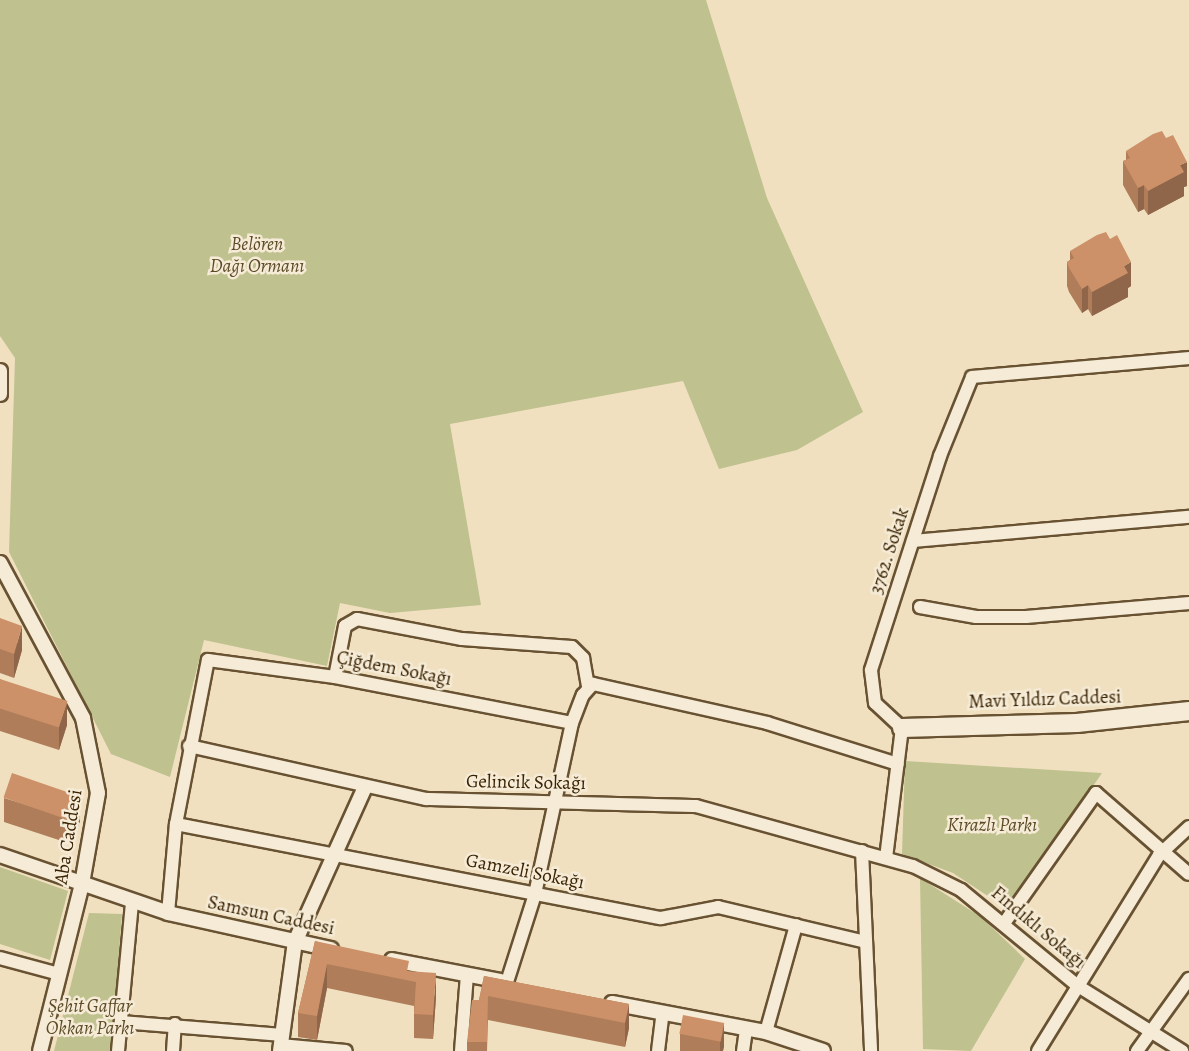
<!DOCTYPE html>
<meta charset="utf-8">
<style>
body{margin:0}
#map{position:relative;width:1189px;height:1051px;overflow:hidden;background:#f0e0c0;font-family:Alegreya,serif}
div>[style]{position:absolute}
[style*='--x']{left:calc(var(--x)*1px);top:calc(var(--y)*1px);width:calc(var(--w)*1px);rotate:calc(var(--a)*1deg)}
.green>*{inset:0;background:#bfc18e}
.roads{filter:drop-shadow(2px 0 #685232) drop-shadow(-2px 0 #685232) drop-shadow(0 2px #685232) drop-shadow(0 -2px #685232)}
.minor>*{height:12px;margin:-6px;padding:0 6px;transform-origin:6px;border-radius:6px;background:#f5ebd6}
.tertiary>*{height:14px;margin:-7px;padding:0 7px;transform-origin:7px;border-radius:7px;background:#f5ebd6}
.secondary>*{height:18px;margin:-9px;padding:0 9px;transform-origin:9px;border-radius:9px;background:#f5ebd6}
.wall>*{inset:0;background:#af7d59}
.shaded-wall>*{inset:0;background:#8f6649}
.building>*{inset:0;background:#cc9168;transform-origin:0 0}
span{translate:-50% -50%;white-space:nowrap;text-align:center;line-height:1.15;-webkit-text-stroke:5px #f5ebd6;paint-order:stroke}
.park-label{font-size:19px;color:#5b4a26;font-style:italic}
.street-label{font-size:19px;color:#3a2303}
</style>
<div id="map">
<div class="green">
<i style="clip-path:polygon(0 0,706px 0,767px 198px,863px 412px,797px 450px,719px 469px,683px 381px,450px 424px,481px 605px,390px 613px,340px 603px,327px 666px,204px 640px,170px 777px,111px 754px,9px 552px,15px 358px,0 336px)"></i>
<i style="clip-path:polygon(905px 761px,1102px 773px,1009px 910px,953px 873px,902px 854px)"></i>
<i style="clip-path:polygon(0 867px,68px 891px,50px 960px,0 944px)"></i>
<i style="clip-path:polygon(920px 878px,981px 917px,1025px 959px,971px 1051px,923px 1049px)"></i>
<i style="clip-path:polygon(89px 913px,122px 914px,111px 1051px,54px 1051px)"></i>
</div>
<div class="roads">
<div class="minor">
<i style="--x:913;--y:541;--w:277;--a:-5"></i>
<i style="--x:920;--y:607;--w:57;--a:10.1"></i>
<i style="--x:976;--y:617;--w:50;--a:0"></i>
<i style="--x:1026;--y:617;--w:164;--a:-4.9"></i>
<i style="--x:335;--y:677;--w:52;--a:-78.9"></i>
<i style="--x:345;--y:626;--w:14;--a:-30"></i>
<i style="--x:357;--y:619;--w:107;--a:10.8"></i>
<i style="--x:462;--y:639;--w:110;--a:4.2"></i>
<i style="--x:572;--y:647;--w:16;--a:45"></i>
<i style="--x:583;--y:658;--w:29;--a:80"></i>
<i style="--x:189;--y:746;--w:243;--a:12.6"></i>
<i style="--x:426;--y:799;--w:270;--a:1.5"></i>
<i style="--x:696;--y:806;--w:225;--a:15.5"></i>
<i style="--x:913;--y:866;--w:54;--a:26.6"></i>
<i style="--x:961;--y:890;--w:151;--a:39.4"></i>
<i style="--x:1078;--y:986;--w:123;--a:32"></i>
<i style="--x:176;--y:824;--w:494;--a:11"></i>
<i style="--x:661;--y:918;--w:58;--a:-10.9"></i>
<i style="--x:718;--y:907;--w:152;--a:13.3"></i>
<i style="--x:862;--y:851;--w:200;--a:87.4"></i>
<i style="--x:886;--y:858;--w:131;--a:-83"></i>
<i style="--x:902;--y:728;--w:37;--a:-137"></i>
<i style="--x:875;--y:703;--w:33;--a:-97"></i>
<i style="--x:871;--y:670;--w:225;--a:-72.1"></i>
<i style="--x:940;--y:456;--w:85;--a:-67.9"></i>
<i style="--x:972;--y:377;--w:218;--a:-5"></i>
<i style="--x:168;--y:913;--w:89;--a:-84.9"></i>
<i style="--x:176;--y:824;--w:167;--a:-79"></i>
<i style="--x:208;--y:660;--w:128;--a:7.6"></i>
<i style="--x:335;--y:677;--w:241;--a:11"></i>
<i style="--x:1005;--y:922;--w:158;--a:-54.8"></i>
<i style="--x:1096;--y:793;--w:123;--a:41.1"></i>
<i style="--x:0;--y:958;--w:61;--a:15.2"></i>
<i style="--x:507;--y:982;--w:92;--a:-72.3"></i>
<i style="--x:535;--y:894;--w:175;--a:-77.8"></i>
<i style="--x:572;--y:723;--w:30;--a:-69"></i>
<i style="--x:583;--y:695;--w:15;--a:-48"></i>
<i style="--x:593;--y:684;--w:178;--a:12.6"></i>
<i style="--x:767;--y:723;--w:137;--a:17.4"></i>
<i style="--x:121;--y:1022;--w:162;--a:4.6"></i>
<i style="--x:766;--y:1032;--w:111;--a:-74.3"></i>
<i style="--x:280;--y:1045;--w:66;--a:5.2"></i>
<i style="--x:118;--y:1051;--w:150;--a:-84.6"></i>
<i style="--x:173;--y:1051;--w:27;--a:-86"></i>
<i style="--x:461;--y:1051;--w:76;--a:-85.5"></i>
<i style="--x:658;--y:1051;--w:38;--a:-83"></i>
<i style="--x:743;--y:1051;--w:22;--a:-82"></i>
<i style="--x:1038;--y:1051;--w:230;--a:-58.3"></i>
<i style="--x:1159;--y:855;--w:41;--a:-43"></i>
<i style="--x:1137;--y:1051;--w:89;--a:-54.2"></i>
</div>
<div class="tertiary">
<i style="--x:0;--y:371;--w:23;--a:90"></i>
<i style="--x:0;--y:563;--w:176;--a:61.8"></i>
<i style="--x:83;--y:718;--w:76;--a:78.7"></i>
<i style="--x:98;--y:793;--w:92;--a:100"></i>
<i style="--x:82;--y:884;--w:172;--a:104.1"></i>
<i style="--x:0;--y:855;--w:178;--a:19"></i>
<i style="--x:168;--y:913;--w:167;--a:12.5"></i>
<i style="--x:392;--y:960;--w:110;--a:11"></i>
<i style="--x:612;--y:1003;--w:157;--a:10.7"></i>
<i style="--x:766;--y:1032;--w:60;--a:18.4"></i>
<i style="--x:280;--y:1051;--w:110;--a:-82.2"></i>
<i style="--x:295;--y:942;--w:170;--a:-65.7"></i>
</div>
<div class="secondary">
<i style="--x:902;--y:728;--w:175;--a:-1.6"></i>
<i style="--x:1077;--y:723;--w:113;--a:-6.1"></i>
</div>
</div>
<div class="wall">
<i style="clip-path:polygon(1126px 151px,1187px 186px,1184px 187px,1184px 196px,1148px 215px,1144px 209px,1138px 212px,1123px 185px,1123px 161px,1126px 160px)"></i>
<i style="clip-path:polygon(1070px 251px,1131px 286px,1128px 288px,1128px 297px,1092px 316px,1088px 309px,1082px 313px,1069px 292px,1067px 286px,1067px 262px,1070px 260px)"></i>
<i style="clip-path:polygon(0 618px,22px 650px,14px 678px,0 673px)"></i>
<i style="clip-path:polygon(0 679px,67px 725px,59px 750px,0 731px)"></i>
<i style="clip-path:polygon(4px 798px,80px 821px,71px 844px,4px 822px)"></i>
<i style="clip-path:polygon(315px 941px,409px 971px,436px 997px,433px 1039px,414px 1038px,414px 1006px,327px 988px,317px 1040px,298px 1037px,298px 1013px)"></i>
<i style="clip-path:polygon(484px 976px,629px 1004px,629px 1028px,625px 1047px,488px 1020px,487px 1051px,467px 1051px,467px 1042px,479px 1000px)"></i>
<i style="clip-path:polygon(724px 1023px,723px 1051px,680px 1051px,680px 1034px)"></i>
</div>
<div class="shaded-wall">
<i style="clip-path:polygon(1187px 162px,1187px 186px,1184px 187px,1184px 196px,1148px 215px,1148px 191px,1180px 165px)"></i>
<i style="clip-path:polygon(1144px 185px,1144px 209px,1138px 212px,1138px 188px)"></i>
<i style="clip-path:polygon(1131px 262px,1131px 286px,1128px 288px,1128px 297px,1092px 316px,1092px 292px,1124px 266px)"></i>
<i style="clip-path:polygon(1088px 285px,1088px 309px,1082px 313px,1082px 289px)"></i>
<i style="clip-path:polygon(22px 626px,22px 650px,14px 678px,14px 654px)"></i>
<i style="clip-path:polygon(67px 701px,67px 725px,59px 750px,59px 726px)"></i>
<i style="clip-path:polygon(80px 797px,80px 821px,71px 844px,71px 820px)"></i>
<i style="clip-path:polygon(327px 964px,327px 988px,317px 1040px,317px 1016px)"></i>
<i style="clip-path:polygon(436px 973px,436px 997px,433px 1039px,433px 1015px)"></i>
<i style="clip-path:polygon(629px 1004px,629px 1028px,625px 1047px,625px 1023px)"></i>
<i style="clip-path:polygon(724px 1023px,724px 1047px,723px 1051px,720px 1051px,720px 1042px)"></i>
</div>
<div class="building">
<i style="clip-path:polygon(1162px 131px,1166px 138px,1173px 135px,1187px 162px,1180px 165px,1184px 172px,1148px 191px,1144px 185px,1138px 188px,1123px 161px,1130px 158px,1126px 151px,1153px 134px)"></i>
<i style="clip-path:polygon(1106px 232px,1110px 239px,1117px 235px,1131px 262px,1124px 266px,1128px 273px,1092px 292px,1088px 285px,1082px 289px,1069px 268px,1067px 262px,1074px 258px,1070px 251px,1097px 235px)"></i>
<i style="clip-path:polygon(0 618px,22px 626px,14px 654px,0 649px)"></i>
<i style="left:0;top:679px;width:71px;height:28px;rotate:18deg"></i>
<i style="left:12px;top:773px;width:72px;height:26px;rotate:19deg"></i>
<i style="clip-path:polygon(315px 941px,409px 961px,407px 971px,436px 973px,433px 1015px,414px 1014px,416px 982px,327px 964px,317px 1016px,298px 1013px)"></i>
<i style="clip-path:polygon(484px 976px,629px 1004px,625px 1023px,488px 996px,487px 1042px,467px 1042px,472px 1000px,479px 1000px)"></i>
<i style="left:683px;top:1015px;width:42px;height:19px;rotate:11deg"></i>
</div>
<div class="park-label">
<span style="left:257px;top:256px">Belören<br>Dağı Ormanı</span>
<span style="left:992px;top:826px">Kirazlı Parkı</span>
<span style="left:90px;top:1018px">Şehit Gaffar<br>Okkan Parkı</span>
</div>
<div class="street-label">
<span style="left:890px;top:551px;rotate:-72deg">3762. Sokak</span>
<span style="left:394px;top:669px;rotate:11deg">Çiğdem Sokağı</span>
<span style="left:1045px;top:700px;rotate:-2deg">Mavi Yıldız Caddesi</span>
<span style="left:526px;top:783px;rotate:1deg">Gelincik Sokağı</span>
<span style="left:69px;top:837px;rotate:-81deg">Aba Caddesi</span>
<span style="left:525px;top:872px;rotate:11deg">Gamzeli Sokağı</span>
<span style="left:271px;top:916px;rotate:12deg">Samsun Caddesi</span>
<span style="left:1038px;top:928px;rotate:40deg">Fındıklı Sokağı</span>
</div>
</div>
